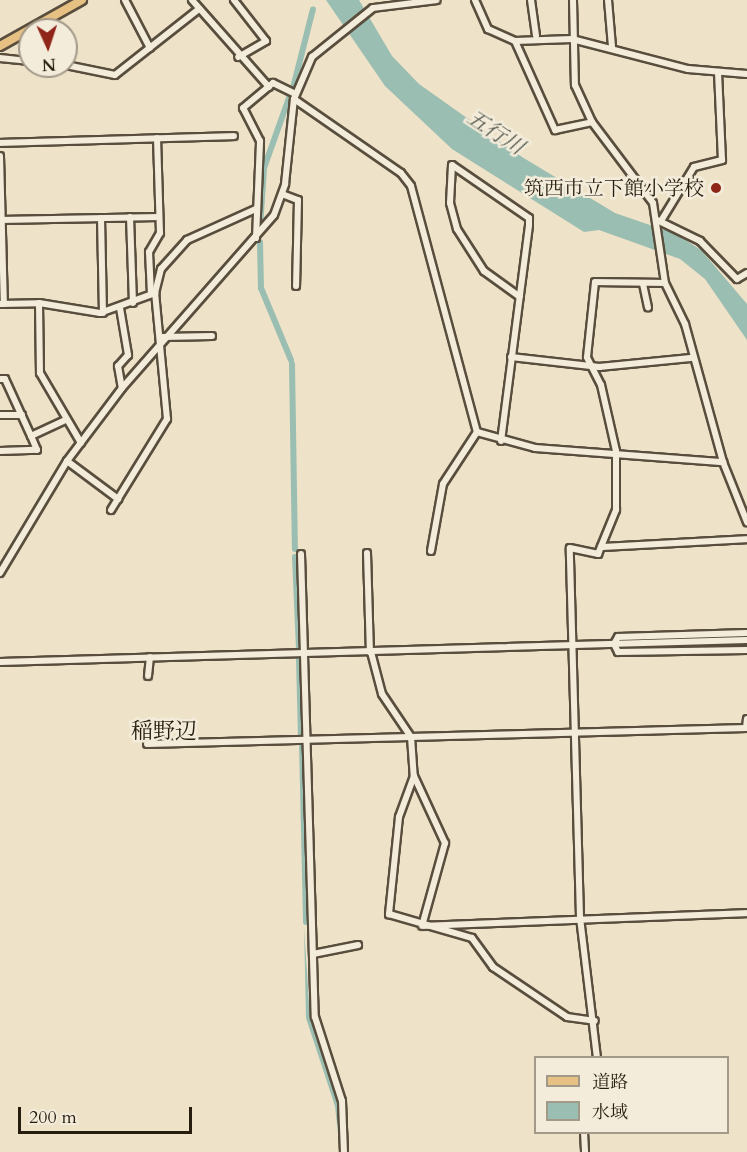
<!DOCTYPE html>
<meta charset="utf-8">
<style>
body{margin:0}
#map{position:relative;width:747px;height:1152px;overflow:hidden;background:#eee2c8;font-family:Cardo,"Noto Serif JP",serif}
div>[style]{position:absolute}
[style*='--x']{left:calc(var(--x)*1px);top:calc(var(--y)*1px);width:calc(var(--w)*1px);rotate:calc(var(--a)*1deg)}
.water>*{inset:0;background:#9abeb1}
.canal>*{height:6px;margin:-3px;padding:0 3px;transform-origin:3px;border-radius:3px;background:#9abeb1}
.roads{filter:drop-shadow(2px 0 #594e3d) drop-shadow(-2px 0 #594e3d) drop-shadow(0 2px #594e3d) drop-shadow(0 -2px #594e3d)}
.minor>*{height:6px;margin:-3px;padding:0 3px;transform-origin:3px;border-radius:3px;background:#f4ecdb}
.major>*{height:8px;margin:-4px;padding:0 4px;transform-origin:4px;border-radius:4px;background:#e7c184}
.dots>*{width:16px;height:16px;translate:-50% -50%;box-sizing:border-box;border:3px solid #f4ecdb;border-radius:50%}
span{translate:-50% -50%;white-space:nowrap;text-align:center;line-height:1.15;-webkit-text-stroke:5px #f4ecdb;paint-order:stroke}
.poi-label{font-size:20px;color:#271d0f}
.right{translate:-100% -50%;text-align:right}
.water-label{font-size:21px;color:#4f5548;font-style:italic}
.quarter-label{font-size:22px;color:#271d0f}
.legend{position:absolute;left:534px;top:1056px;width:195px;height:78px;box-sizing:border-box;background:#f4ecdb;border:2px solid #a29989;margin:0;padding:8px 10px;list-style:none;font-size:18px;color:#271d0f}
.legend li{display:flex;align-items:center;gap:12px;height:30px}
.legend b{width:30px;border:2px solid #a29989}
.north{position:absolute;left:18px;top:18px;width:60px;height:60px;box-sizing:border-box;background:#f4ecdb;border:2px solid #a29989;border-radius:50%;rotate:177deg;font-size:16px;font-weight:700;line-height:24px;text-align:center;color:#271d0f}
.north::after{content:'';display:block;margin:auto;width:21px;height:27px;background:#8f2418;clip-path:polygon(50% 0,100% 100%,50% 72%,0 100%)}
.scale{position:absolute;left:18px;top:1107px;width:174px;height:27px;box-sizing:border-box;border:3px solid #271d0f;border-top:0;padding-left:8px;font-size:18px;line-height:21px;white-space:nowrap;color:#271d0f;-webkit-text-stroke:4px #f4ecdb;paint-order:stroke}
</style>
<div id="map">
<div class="water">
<i style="clip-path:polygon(326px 0,359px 0,392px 56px,419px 84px,522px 157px,615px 213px,676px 234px,701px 250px,747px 304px,747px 340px,705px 279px,680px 259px,599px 230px,584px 232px,452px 149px,385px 86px)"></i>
<i style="clip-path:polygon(304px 927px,310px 1018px,338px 1105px,340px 1152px,335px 1106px,306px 1018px)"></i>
</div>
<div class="canal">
<i style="--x:293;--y:88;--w:81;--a:-75.8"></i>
<i style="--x:260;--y:227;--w:59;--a:-86.1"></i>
<i style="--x:264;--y:168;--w:77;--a:-70.4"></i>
<i style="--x:260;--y:242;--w:46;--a:88.8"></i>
<i style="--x:261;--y:288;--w:78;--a:67.4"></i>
<i style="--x:292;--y:364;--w:185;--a:89.1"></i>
<i style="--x:295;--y:557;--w:90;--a:87.5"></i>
<i style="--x:299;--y:660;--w:76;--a:88.5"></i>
<i style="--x:302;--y:743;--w:179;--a:88.7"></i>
</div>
<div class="roads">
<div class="minor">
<i style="--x:125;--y:0;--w:54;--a:62.5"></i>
<i style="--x:192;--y:0;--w:116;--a:48.5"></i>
<i style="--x:234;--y:0;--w:52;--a:52"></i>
<i style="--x:266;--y:41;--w:32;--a:150"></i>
<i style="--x:475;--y:0;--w:32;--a:66"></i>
<i style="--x:488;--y:29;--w:30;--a:24"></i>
<i style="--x:515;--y:41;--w:57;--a:-2"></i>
<i style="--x:572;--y:39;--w:120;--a:14.5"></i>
<i style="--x:688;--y:69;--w:59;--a:4.8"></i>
<i style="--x:531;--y:0;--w:36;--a:82"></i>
<i style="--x:573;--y:0;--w:85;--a:88.7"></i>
<i style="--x:575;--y:85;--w:41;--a:65.3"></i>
<i style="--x:592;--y:122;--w:101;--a:53"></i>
<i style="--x:653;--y:203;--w:81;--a:81.5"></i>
<i style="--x:665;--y:283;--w:46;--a:64"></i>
<i style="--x:685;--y:324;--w:143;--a:74.6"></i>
<i style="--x:723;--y:462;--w:65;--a:68.2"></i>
<i style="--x:608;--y:0;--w:47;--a:85.1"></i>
<i style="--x:515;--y:41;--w:98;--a:65.8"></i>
<i style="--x:555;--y:130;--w:38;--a:-12"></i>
<i style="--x:0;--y:58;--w:30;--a:6"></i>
<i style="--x:66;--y:65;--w:50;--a:11.5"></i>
<i style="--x:115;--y:75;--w:107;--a:-38.2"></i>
<i style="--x:294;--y:99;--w:130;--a:34.7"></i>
<i style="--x:401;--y:173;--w:16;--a:52"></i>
<i style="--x:411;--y:186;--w:255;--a:75"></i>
<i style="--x:477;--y:432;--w:62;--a:123.2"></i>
<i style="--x:443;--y:484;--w:68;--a:100.2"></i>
<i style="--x:0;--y:143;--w:234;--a:-1.7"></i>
<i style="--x:0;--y:156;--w:148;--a:88.5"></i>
<i style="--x:282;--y:194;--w:17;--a:21"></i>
<i style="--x:298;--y:200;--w:86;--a:91.3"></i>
<i style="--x:130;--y:217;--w:86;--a:88"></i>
<i style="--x:101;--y:218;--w:95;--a:88.8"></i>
<i style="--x:0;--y:220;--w:159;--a:-1.1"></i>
<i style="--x:657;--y:220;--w:48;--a:26"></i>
<i style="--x:700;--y:241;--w:53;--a:45.8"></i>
<i style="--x:737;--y:279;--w:12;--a:-31"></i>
<i style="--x:661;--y:221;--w:63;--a:-58.6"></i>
<i style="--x:694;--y:167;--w:29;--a:-14"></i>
<i style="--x:722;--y:160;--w:87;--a:-92.6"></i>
<i style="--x:256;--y:238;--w:97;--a:-87.6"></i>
<i style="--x:260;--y:141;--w:37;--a:-117"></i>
<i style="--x:243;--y:108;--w:39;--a:-40"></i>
<i style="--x:273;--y:83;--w:25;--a:26"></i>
<i style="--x:643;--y:284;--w:24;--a:78"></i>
<i style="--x:151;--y:294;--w:42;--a:-92.7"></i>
<i style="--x:149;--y:252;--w:22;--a:-60"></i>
<i style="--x:160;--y:233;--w:95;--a:-91.8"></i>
<i style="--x:39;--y:303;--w:70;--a:89.2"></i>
<i style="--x:40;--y:373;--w:81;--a:59.6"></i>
<i style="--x:0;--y:304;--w:39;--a:-1"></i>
<i style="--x:39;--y:303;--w:62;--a:9.3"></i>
<i style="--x:100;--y:313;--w:59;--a:-20"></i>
<i style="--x:120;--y:308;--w:48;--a:80.3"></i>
<i style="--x:128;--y:355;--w:15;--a:132"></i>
<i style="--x:118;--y:366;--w:22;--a:80"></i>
<i style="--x:163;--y:337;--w:49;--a:-1.2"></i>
<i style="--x:511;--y:357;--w:89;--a:6.5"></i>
<i style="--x:599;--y:367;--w:92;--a:-5.6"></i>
<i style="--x:0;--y:379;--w:5;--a:0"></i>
<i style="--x:5;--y:379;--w:63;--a:65.5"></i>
<i style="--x:31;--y:436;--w:38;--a:-25"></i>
<i style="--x:0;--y:415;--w:22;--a:0"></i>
<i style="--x:477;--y:432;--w:60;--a:15.4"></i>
<i style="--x:535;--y:448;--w:189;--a:4.3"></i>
<i style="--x:501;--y:441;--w:218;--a:-82.6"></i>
<i style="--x:529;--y:225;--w:7;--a:-90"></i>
<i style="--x:529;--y:218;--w:93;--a:-145.5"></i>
<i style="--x:452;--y:165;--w:38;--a:93"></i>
<i style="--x:450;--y:203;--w:27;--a:75"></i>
<i style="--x:457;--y:229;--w:50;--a:57.3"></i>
<i style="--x:484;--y:271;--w:44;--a:35.8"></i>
<i style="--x:0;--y:451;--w:37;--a:-2"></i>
<i style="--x:37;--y:450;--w:15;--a:-113"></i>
<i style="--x:67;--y:461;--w:64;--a:36.7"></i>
<i style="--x:111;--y:510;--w:107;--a:-58.4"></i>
<i style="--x:167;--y:419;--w:127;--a:-95.4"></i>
<i style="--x:155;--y:293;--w:25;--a:-76"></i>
<i style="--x:161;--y:269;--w:39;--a:-48"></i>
<i style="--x:187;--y:240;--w:76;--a:-24.2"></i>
<i style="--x:601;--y:547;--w:146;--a:-3.1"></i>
<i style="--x:367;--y:553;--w:99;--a:88.3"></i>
<i style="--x:301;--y:554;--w:463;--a:88.3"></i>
<i style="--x:315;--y:1017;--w:88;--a:72.2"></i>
<i style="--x:342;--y:1101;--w:51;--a:87.8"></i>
<i style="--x:0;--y:573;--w:131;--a:-59.1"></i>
<i style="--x:67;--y:461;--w:91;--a:-53"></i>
<i style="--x:122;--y:388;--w:230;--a:-48.7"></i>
<i style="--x:274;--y:215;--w:33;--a:-70"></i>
<i style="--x:285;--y:184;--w:85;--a:-84"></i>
<i style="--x:294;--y:99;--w:46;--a:-66.8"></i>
<i style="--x:312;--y:57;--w:78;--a:-38.8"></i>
<i style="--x:373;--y:8;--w:64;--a:-7.1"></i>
<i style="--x:747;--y:633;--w:129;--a:178.2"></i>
<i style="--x:618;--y:637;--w:8;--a:120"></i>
<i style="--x:614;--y:644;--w:9;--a:63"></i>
<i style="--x:618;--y:652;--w:129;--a:-0.9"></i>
<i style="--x:371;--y:652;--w:43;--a:75.3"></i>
<i style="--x:382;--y:694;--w:52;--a:56"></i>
<i style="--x:411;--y:737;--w:39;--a:86"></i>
<i style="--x:414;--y:776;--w:44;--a:110.1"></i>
<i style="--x:399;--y:817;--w:98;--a:95.9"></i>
<i style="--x:389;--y:914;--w:86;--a:16.1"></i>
<i style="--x:472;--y:938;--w:36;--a:54"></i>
<i style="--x:493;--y:967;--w:89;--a:34"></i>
<i style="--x:567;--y:1017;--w:28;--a:8"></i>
<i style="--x:0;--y:662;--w:747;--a:-1.69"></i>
<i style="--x:148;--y:676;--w:19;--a:-84"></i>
<i style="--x:746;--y:728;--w:9;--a:-84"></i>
<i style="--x:147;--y:744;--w:600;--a:-1.53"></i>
<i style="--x:414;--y:776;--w:74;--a:65.2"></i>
<i style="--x:445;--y:843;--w:86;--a:105.5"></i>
<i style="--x:424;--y:926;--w:323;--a:-2.3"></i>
<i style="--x:313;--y:954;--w:46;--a:-11.3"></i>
<i style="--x:597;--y:1058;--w:142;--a:-96.9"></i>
<i style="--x:580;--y:917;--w:369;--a:-91.6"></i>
<i style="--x:570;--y:548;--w:29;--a:12"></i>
<i style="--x:598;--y:554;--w:48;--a:-67.8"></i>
<i style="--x:616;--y:510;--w:59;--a:-90"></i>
<i style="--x:616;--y:451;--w:68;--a:-102.8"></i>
<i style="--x:601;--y:385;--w:31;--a:-117"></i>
<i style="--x:587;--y:357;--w:75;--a:-83.9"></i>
<i style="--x:595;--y:282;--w:70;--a:0.8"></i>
<i style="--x:584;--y:1132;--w:20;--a:87"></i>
</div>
<div class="major">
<i style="--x:0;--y:46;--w:94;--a:-29.3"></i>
</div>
</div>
<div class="dots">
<i style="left:716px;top:188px;background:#8f2418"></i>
</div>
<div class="poi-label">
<span class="right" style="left:704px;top:188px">筑西市立下館小学校</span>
</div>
<div class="water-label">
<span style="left:495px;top:133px;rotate:33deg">五行川</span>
</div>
<div class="quarter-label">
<span style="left:164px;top:732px">稲野辺</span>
</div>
<ul class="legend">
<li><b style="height:8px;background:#e7c184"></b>道路</li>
<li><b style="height:16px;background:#9abeb1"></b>水域</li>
</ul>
<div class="north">N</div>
<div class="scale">200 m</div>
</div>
